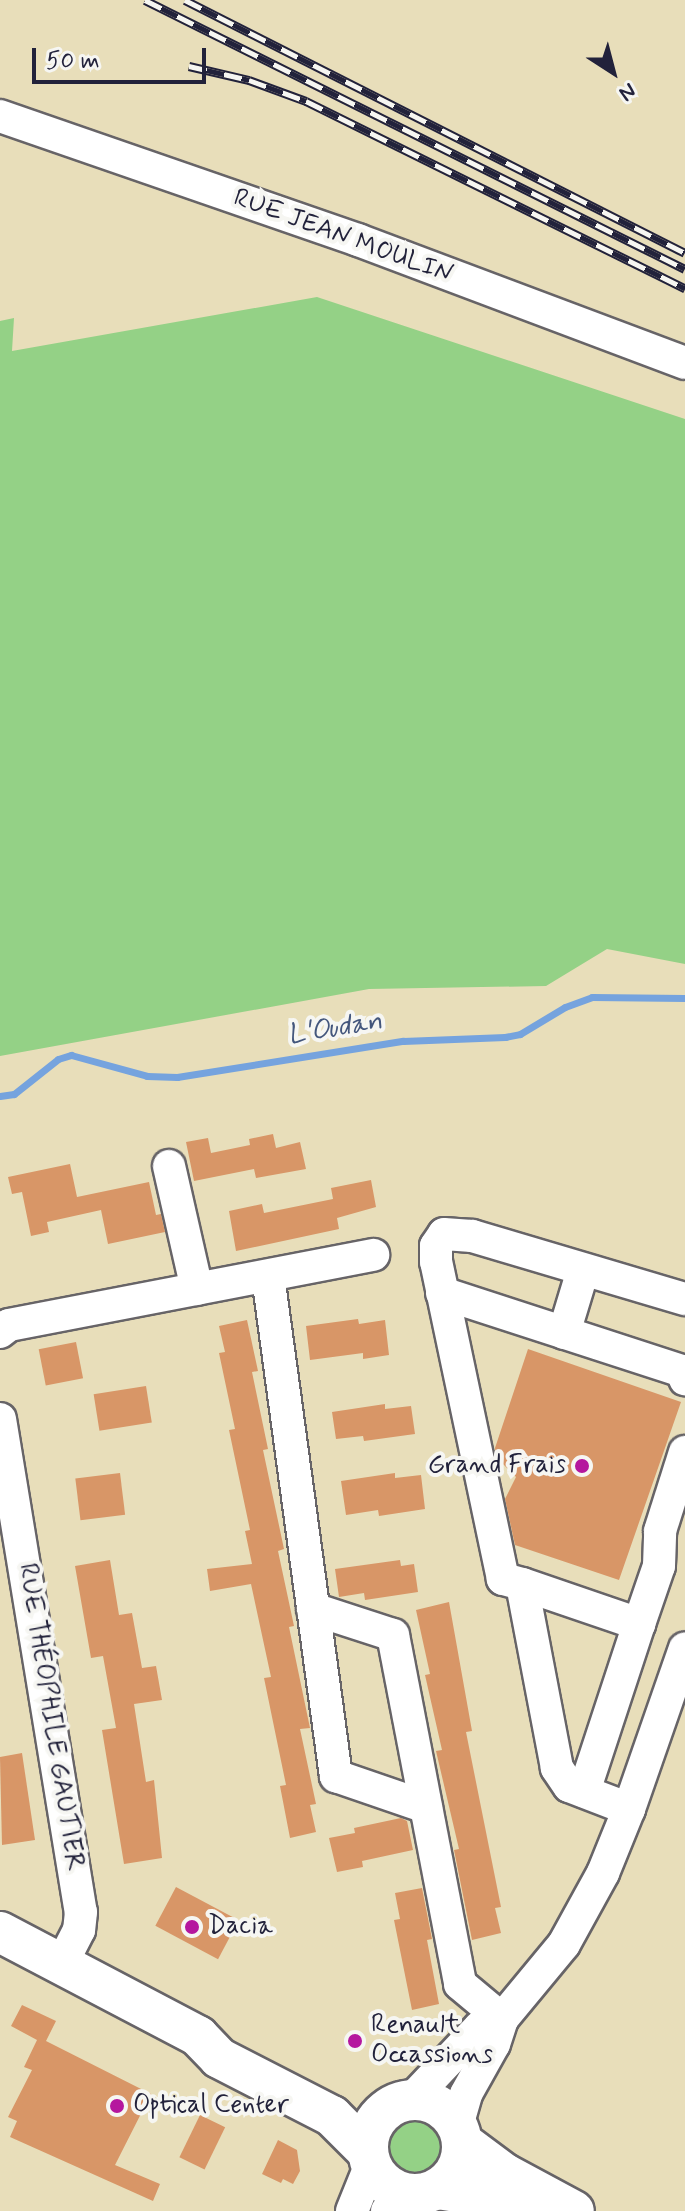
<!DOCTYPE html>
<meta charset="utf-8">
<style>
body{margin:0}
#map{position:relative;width:685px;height:2211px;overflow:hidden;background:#e8deba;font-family:Mynerve,sans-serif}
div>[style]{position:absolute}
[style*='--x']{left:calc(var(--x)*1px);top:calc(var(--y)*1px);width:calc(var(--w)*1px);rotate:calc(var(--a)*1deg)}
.green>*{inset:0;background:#94d186}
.round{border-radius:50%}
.stream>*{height:7px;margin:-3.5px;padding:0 3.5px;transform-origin:3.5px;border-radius:3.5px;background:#75a3de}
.building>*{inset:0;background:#d89667;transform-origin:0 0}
.roads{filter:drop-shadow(2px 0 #676467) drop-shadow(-2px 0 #676467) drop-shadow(0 2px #676467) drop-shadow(0 -2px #676467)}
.minor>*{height:32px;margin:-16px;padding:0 16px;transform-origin:16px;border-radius:16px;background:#fff}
.major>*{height:40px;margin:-20px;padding:0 20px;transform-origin:20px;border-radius:20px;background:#fff}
.major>.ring{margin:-20px;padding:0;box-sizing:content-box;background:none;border:40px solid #fff;border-radius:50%}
.rail>*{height:9px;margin-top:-4.5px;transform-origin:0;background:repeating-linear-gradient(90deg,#f6f6f2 0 18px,#22223b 0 36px);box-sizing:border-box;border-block:2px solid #22223b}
.dots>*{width:22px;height:22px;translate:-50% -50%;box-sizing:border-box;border:4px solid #f6f6f2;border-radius:50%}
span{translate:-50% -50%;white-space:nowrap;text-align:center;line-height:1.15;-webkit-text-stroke:8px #f6f6f2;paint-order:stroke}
.street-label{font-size:26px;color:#22223b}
.poi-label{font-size:26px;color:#22223b}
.right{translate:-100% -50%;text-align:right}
.left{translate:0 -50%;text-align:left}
.water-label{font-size:28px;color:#43567c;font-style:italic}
.north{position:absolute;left:573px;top:32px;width:80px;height:80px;-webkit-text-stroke:6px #f6f6f2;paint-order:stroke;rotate:144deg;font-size:22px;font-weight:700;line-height:32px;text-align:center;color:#22223b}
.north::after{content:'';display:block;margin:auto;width:28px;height:36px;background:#22223b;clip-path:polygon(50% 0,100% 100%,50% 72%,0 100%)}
.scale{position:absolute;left:32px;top:48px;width:174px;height:36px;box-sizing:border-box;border:4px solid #22223b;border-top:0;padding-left:10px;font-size:24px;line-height:28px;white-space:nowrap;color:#22223b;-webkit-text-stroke:6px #f6f6f2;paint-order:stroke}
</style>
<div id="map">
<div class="green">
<i style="clip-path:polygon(317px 297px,685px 419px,685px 964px,607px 949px,546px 986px,369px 989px,0 1056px,0 321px,14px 318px,12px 351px)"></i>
<i class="round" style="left:386px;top:2118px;width:58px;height:58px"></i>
</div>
<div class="stream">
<i style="--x:0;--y:1096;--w:14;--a:-8"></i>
<i style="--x:14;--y:1094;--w:56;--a:-38.5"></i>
<i style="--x:58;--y:1059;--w:14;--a:-17"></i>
<i style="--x:71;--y:1055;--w:79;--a:15.4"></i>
<i style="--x:147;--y:1076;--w:30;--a:2"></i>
<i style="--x:177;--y:1077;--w:229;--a:-9.1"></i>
<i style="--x:403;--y:1041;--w:102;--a:-2.2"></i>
<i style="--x:505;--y:1037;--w:15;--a:-11"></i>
<i style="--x:520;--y:1034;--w:52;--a:-31"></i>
<i style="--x:565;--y:1007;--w:29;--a:-20"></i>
<i style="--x:592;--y:997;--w:93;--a:0.6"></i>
</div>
<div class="building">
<i style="clip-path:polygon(273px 1134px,276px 1148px,300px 1142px,306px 1169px,256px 1178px,254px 1169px,194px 1181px,186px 1142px,208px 1138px,211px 1153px,250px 1145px,249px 1139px)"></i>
<i style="clip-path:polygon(70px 1164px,77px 1197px,149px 1182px,156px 1215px,161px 1214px,165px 1232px,108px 1244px,101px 1210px,47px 1222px,49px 1232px,31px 1236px,22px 1192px,12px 1194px,8px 1177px)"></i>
<i style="clip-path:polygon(371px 1180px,376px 1207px,337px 1218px,339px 1229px,236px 1251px,229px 1211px,262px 1204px,264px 1213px,333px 1199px,331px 1188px)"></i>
<i style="clip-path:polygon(358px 1319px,359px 1324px,385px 1320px,389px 1355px,363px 1359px,363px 1353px,310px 1360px,306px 1326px)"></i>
<i style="clip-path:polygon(247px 1320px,258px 1371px,252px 1372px,268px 1449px,263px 1450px,284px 1549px,278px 1551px,294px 1626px,289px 1627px,310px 1728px,300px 1729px,316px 1804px,310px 1805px,316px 1832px,290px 1838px,280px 1786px,286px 1785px,264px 1678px,271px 1677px,251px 1584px,210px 1591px,207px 1569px,252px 1564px,245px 1531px,250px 1530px,229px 1430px,235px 1429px,219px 1353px,225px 1352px,219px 1326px)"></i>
<i style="left:76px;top:1342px;width:37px;height:38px;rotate:79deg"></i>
<i style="clip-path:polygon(528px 1349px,681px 1402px,619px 1580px,515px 1545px,505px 1499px,516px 1477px,497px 1458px,495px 1448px)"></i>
<i style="left:146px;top:1386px;width:37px;height:53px;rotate:81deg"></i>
<i style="clip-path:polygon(385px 1404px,385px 1409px,411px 1406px,415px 1434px,364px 1441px,363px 1436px,336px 1439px,332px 1412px)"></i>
<i style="left:120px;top:1473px;width:42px;height:45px;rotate:83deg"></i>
<i style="clip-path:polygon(395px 1473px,395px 1478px,421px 1475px,425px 1509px,379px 1516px,378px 1510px,346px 1515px,341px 1481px)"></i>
<i style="clip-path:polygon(110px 1560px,119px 1615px,132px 1613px,142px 1668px,156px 1666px,162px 1700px,134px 1704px,146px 1782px,154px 1780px,162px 1858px,124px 1864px,102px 1730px,116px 1728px,103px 1656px,91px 1658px,75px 1566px)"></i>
<i style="clip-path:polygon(400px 1560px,401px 1566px,414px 1564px,418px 1592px,365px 1600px,364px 1593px,339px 1597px,335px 1569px)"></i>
<i style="clip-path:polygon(449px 1602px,472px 1731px,466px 1732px,501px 1907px,495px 1908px,501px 1933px,472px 1940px,454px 1850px,459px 1849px,436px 1751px,442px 1750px,425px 1675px,430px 1674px,416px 1610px)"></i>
<i style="clip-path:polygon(22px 1753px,35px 1840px,2px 1845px,0 1757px)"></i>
<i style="clip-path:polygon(401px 1818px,407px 1821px,413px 1850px,362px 1861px,363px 1867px,337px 1872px,329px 1838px,355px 1833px,354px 1828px)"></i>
<i style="left:176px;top:1887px;width:71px;height:44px;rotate:28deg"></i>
<i style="clip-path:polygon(422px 1888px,432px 1939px,427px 1940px,439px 2004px,412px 2010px,394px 1920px,400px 1919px,395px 1893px)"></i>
<i style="clip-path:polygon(22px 2005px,56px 2021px,46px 2041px,151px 2094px,115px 2165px,160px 2184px,153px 2201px,10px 2137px,17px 2121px,8px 2117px,32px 2070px,24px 2067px,37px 2040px,11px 2026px)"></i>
<i style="left:200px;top:2115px;width:28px;height:47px;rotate:26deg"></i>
<i style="clip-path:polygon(278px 2140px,297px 2150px,300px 2171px,293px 2184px,283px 2179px,281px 2183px,262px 2174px)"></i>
</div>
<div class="roads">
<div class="minor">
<i style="--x:0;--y:116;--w:379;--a:19.1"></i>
<i style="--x:358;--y:240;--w:349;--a:20.6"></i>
<i style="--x:169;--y:1166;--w:126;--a:77.2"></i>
<i style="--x:268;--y:1276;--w:505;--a:82.26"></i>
<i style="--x:336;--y:1776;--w:95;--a:19"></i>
<i style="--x:442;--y:1293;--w:252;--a:18"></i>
<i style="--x:682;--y:1371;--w:9;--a:69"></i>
<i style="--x:0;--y:1332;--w:11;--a:-38"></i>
<i style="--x:9;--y:1325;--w:371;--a:-10.9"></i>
<i style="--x:564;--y:1333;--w:66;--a:-73.2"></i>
<i style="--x:0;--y:1419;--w:500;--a:80.7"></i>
<i style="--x:81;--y:1912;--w:18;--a:96"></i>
<i style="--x:79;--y:1930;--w:38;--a:117"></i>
<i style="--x:522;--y:1584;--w:124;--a:18.9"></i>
<i style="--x:639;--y:1624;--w:176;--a:108.2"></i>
<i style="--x:313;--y:1609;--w:84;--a:18"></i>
<i style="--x:393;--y:1635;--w:355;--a:79.1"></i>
<i style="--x:460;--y:1984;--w:55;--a:39.8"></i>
<i style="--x:639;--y:1624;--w:61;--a:-71"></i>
<i style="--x:659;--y:1566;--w:35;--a:-88"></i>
<i style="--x:660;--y:1531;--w:83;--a:-72.4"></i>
<i style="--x:629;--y:1809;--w:64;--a:-159"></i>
<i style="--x:569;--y:1786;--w:22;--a:-124"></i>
<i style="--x:557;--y:1768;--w:187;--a:-100.8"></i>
<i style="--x:522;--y:1584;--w:20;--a:-165"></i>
<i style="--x:503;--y:1579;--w:324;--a:-101.9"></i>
<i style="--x:436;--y:1262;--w:16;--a:-90"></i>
<i style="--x:436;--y:1246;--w:14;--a:-56"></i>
<i style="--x:444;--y:1234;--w:28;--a:4"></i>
<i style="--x:472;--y:1236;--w:222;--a:16.5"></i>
<i style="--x:411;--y:2100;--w:100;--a:-46.6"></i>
<i style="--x:480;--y:2027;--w:23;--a:-20"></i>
<i style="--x:457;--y:2126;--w:33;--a:-74"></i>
<i style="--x:466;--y:2094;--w:57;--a:-60.8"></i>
<i style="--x:494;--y:2044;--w:26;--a:-72"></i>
<i style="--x:502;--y:2019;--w:97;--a:-50.4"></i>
<i style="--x:564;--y:1944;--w:81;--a:-61.2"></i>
<i style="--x:603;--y:1873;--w:69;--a:-67.9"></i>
<i style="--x:629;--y:1809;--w:170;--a:-70.8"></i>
<i style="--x:352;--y:2211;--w:51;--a:-68"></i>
<i style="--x:387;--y:2211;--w:28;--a:-38"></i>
</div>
<div class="major">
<i style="--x:0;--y:1932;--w:224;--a:27.7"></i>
<i style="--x:198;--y:2036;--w:30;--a:46"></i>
<i style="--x:219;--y:2058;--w:127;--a:27.2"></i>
<i style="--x:332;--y:2116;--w:51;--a:45"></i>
<i class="ring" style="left:368px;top:2100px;width:54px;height:54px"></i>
<i style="--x:462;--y:2142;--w:54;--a:36.7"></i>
<i style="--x:505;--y:2174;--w:78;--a:28.2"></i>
<i style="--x:438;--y:2189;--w:57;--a:9.1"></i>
<i style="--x:494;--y:2198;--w:35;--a:22"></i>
</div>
</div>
<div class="rail">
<i style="--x:145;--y:0;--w:603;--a:26.48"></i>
<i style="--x:185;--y:0;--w:560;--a:26.84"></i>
<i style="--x:189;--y:66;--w:62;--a:13.1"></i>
<i style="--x:249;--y:80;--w:61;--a:20.2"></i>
<i style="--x:306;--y:101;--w:423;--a:26.3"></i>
</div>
<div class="dots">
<i style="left:582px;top:1466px;background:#b5179e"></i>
<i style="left:192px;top:1927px;background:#b5179e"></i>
<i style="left:355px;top:2041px;background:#b5179e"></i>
<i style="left:117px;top:2106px;background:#b5179e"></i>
</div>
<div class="street-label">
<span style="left:343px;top:237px;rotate:20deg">RUE JEAN MOULIN</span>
<span style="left:50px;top:1717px;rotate:81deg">RUE THÉOPHILE GAUTIER</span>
</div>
<div class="poi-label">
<span class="right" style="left:566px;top:1466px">Grand Frais</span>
<span class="left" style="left:208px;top:1927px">Dacia</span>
<span class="left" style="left:371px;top:2041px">Renault<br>Occassions</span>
<span class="left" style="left:133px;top:2106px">Optical Center</span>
</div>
<div class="water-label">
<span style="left:335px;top:1029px;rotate:-9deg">L'Oudan</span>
</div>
<div class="north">N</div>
<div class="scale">50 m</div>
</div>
